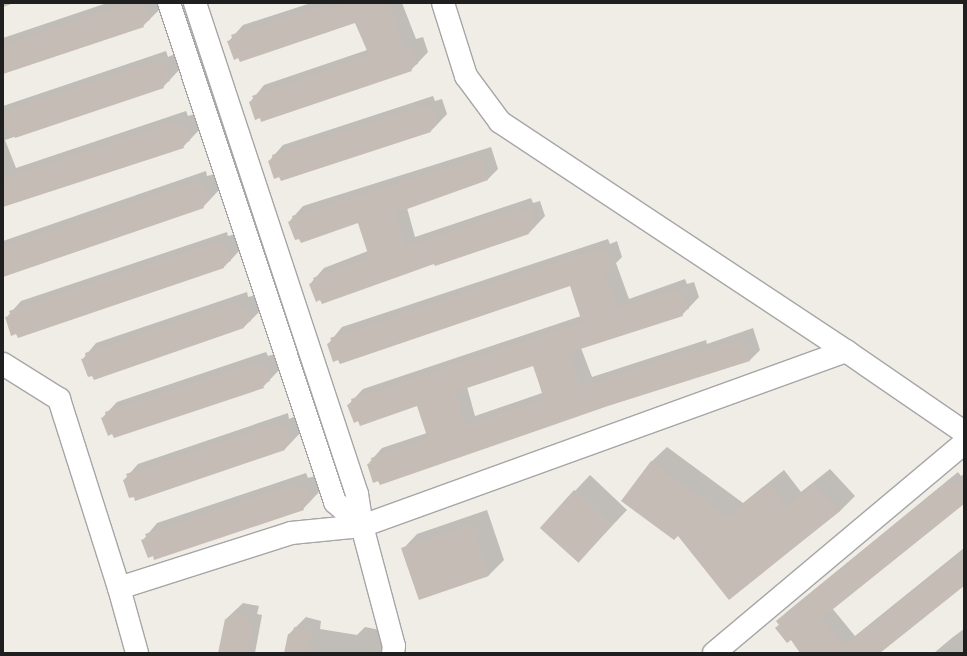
<!DOCTYPE html>
<style>
body{margin:0}
#map{position:relative;width:967px;height:656px;overflow:hidden;background:#f0ece6;font-family:Mulish,sans-serif}
div>[style]{position:absolute}
[style*='--x']{left:calc(var(--x)*1px);top:calc(var(--y)*1px);width:calc(var(--w)*1px);rotate:calc(var(--a)*1deg)}
.shadow>*{inset:0;background:#0003}
.building>*{inset:0;background:#c5bcb5;transform-origin:0 0}
.roads{filter:drop-shadow(1px 0 #a6a6a6) drop-shadow(-1px 0 #a6a6a6) drop-shadow(0 1px #a6a6a6) drop-shadow(0 -1px #a6a6a6)}
.minor>*{height:22px;margin:-11px;padding:0 11px;transform-origin:11px;border-radius:11px;background:#fff}
span{translate:-50% -50%;white-space:nowrap;text-align:center;line-height:1.15;-webkit-text-stroke:3px #fff;paint-order:stroke}
.frame{position:absolute;inset:0;border:4px solid #1f1f1f;pointer-events:none}
</style>
<div id="map">
<div class="shadow">
<i style="clip-path:polygon(3px 3px,14px 3px,3px 7px)"></i>
<i style="clip-path:polygon(107px 3px,158px 3px,160px 9px,143px 26px,3px 73px,3px 38px)"></i>
<i style="clip-path:polygon(311px 3px,402px 3px,416px 39px,423px 37px,428px 52px,411px 70px,250px 102px,264px 85px,367px 50px,356px 22px,228px 42px,243px 25px)"></i>
<i style="clip-path:polygon(166px 51px,168px 57px,175px 54px,180px 69px,163px 87px,5px 140px,16px 168px,186px 111px,188px 116px,195px 114px,200px 129px,183px 147px,3px 206px,3px 106px)"></i>
<i style="clip-path:polygon(433px 96px,435px 101px,442px 99px,447px 114px,430px 132px,269px 161px,283px 145px)"></i>
<i style="clip-path:polygon(491px 147px,498px 169px,488px 179px,407px 208px,415px 237px,531px 198px,533px 203px,540px 201px,545px 216px,529px 233px,435px 263px,310px 284px,324px 268px,368px 251px,358px 222px,289px 222px,303px 206px)"></i>
<i style="clip-path:polygon(206px 171px,207px 176px,215px 174px,220px 189px,203px 207px,3px 276px,3px 241px)"></i>
<i style="clip-path:polygon(227px 232px,228px 236px,236px 234px,241px 249px,224px 267px,6px 318px,21px 301px)"></i>
<i style="clip-path:polygon(evenodd,608px 239px,610px 244px,617px 241px,622px 257px,616px 263px,629px 299px,685px 279px,687px 284px,694px 282px,699px 297px,682px 315px,581px 348px,592px 377px,706px 340px,707px 344px,753px 328px,760px 350px,750px 360px,368px 464px,382px 448px,427px 433px,418px 405px,348px 405px,363px 389px,581px 316px,571px 285px,328px 344px,342px 327px,608px 239px,534px 364px,542px 393px,475px 416px,467px 387px,534px 364px)"></i>
<i style="clip-path:polygon(247px 292px,248px 297px,256px 295px,261px 310px,244px 327px,82px 360px,96px 343px)"></i>
<i style="clip-path:polygon(266px 352px,268px 356px,275px 354px,280px 369px,263px 387px,102px 418px,117px 402px)"></i>
<i style="clip-path:polygon(288px 413px,289px 419px,296px 416px,301px 432px,285px 449px,124px 480px,138px 464px)"></i>
<i style="clip-path:polygon(667px 447px,743px 503px,784px 470px,801px 492px,830px 469px,855px 496px,840px 511px,729px 598px,678px 535px,623px 501px,652px 461px)"></i>
<i style="clip-path:polygon(958px 472px,961px 476px,964px 474px,964px 503px,832px 608px,855px 636px,964px 548px,964px 583px,878px 653px,802px 653px,791px 638px,776px 628px,780px 624px,777px 621px,788px 611px)"></i>
<i style="clip-path:polygon(306px 473px,308px 478px,315px 476px,320px 491px,303px 509px,143px 540px,157px 523px)"></i>
<i style="clip-path:polygon(590px 475px,627px 510px,593px 546px,541px 527px)"></i>
<i style="clip-path:polygon(487px 510px,504px 560px,489px 575px,419px 599px,402px 550px,417px 534px)"></i>
<i style="clip-path:polygon(243px 603px,259px 606px,257px 614px,262px 615px,255px 653px,219px 653px,226px 619px)"></i>
<i style="clip-path:polygon(306px 617px,321px 621px,320px 629px,357px 635px,365px 627px,380px 630px,379px 639px,383px 640px,381px 653px,285px 653px,289px 634px)"></i>
<i style="clip-path:polygon(964px 629px,964px 653px,934px 653px,953px 637px)"></i>
</div>
<div class="building">
<i style="clip-path:polygon(129px 3px,144px 3px,150px 20px,142px 23px,144px 27px,3px 74px,3px 45px)"></i>
<i style="clip-path:polygon(346px 3px,388px 3px,405px 49px,412px 47px,418px 64px,410px 66px,412px 71px,261px 122px,260px 118px,255px 120px,249px 102px,254px 100px,252px 96px,369px 55px,355px 23px,240px 62px,238px 58px,234px 60px,227px 41px,233px 40px,231px 35px,326px 4px,327px 9px)"></i>
<i style="clip-path:polygon(156px 61px,157px 66px,165px 64px,170px 81px,162px 83px,164px 88px,15px 138px,13px 134px,8px 135px,3px 112px)"></i>
<i style="clip-path:polygon(423px 106px,425px 111px,432px 108px,437px 125px,429px 128px,431px 132px,281px 181px,279px 177px,274px 179px,268px 161px,273px 159px,272px 155px)"></i>
<i style="clip-path:polygon(176px 121px,178px 126px,185px 124px,190px 141px,182px 143px,184px 148px,3px 207px,3px 179px)"></i>
<i style="clip-path:polygon(481px 157px,488px 180px,396px 213px,405px 247px,521px 207px,523px 213px,530px 210px,535px 227px,528px 230px,529px 234px,435px 266px,434px 264px,322px 304px,320px 300px,316px 302px,309px 284px,315px 282px,313px 278px,369px 257px,358px 223px,301px 243px,299px 239px,295px 240px,288px 222px,293px 220px,292px 216px)"></i>
<i style="clip-path:polygon(196px 181px,197px 186px,204px 184px,210px 200px,202px 203px,204px 208px,3px 277px,3px 247px)"></i>
<i style="clip-path:polygon(216px 242px,218px 246px,225px 244px,231px 261px,223px 264px,224px 268px,18px 338px,16px 334px,11px 336px,5px 317px,11px 316px,9px 311px)"></i>
<i style="clip-path:polygon(evenodd,598px 248px,600px 254px,607px 251px,612px 268px,604px 271px,618px 308px,675px 289px,676px 294px,683px 292px,689px 309px,681px 311px,683px 316px,568px 353px,581px 387px,695px 349px,697px 354px,742px 338px,750px 361px,608px 406px,380px 485px,378px 481px,373px 483px,367px 464px,372px 463px,371px 458px,428px 439px,417px 406px,360px 426px,358px 421px,354px 423px,347px 405px,352px 403px,351px 399px,582px 322px,570px 286px,340px 364px,338px 360px,333px 362px,327px 344px,332px 342px,330px 338px,598px 248px,533px 366px,544px 398px,465px 426px,455px 392px,533px 366px)"></i>
<i style="clip-path:polygon(236px 302px,238px 307px,245px 305px,251px 321px,243px 324px,244px 328px,94px 380px,92px 376px,88px 377px,81px 359px,86px 358px,85px 353px)"></i>
<i style="clip-path:polygon(256px 362px,257px 366px,264px 364px,270px 381px,262px 384px,264px 388px,114px 438px,112px 434px,108px 436px,101px 418px,106px 416px,105px 412px)"></i>
<i style="clip-path:polygon(277px 423px,279px 428px,286px 426px,291px 443px,284px 445px,285px 450px,135px 501px,134px 497px,129px 498px,123px 480px,128px 478px,126px 474px)"></i>
<i style="clip-path:polygon(651px 461px,727px 517px,769px 484px,786px 506px,814px 484px,840px 511px,729px 600px,678px 536px,674px 540px,621px 501px)"></i>
<i style="clip-path:polygon(956px 481px,964px 491px,964px 504px,822px 618px,844px 646px,964px 550px,964px 586px,880px 653px,800px 653px,791px 640px,787px 643px,775px 628px,779px 625px,776px 621px,947px 482px,951px 486px)"></i>
<i style="clip-path:polygon(295px 483px,297px 488px,304px 486px,310px 502px,302px 505px,304px 510px,154px 560px,153px 556px,148px 558px,141px 540px,147px 538px,145px 534px)"></i>
<i style="left:574px;top:490px;width:52px;height:51px;rotate:42deg"></i>
<i style="left:471px;top:524px;width:55px;height:74px;rotate:71deg"></i>
<i style="clip-path:polygon(232px 613px,249px 616px,247px 624px,253px 625px,247px 653px,218px 653px,225px 619px,230px 620px)"></i>
<i style="clip-path:polygon(294px 627px,312px 631px,307px 653px,284px 653px,288px 634px,293px 635px)"></i>
</div>
<div class="roads">
<div class="minor">
<i style="--x:169;--y:3;--w:526;--a:71.6"></i>
<i style="--x:335;--y:502;--w:36;--a:42"></i>
<i style="--x:195;--y:3;--w:517;--a:71.74"></i>
<i style="--x:357;--y:494;--w:32;--a:81"></i>
<i style="--x:362;--y:526;--w:124;--a:75.1"></i>
<i style="--x:394;--y:646;--w:7;--a:98"></i>
<i style="--x:443;--y:3;--w:77;--a:72.5"></i>
<i style="--x:466;--y:76;--w:57;--a:53.5"></i>
<i style="--x:500;--y:122;--w:415;--a:33.5"></i>
<i style="--x:3;--y:364;--w:66;--a:32"></i>
<i style="--x:59;--y:399;--w:198;--a:72.4"></i>
<i style="--x:119;--y:588;--w:181;--a:-17.7"></i>
<i style="--x:291;--y:533;--w:71;--a:-5.6"></i>
<i style="--x:362;--y:526;--w:515;--a:-19.88"></i>
<i style="--x:846;--y:351;--w:143;--a:34.5"></i>
<i style="--x:119;--y:588;--w:67;--a:74.5"></i>
<i style="--x:714;--y:653;--w:326;--a:-40"></i>
</div>
</div>
<div class="frame"></div>
</div>
